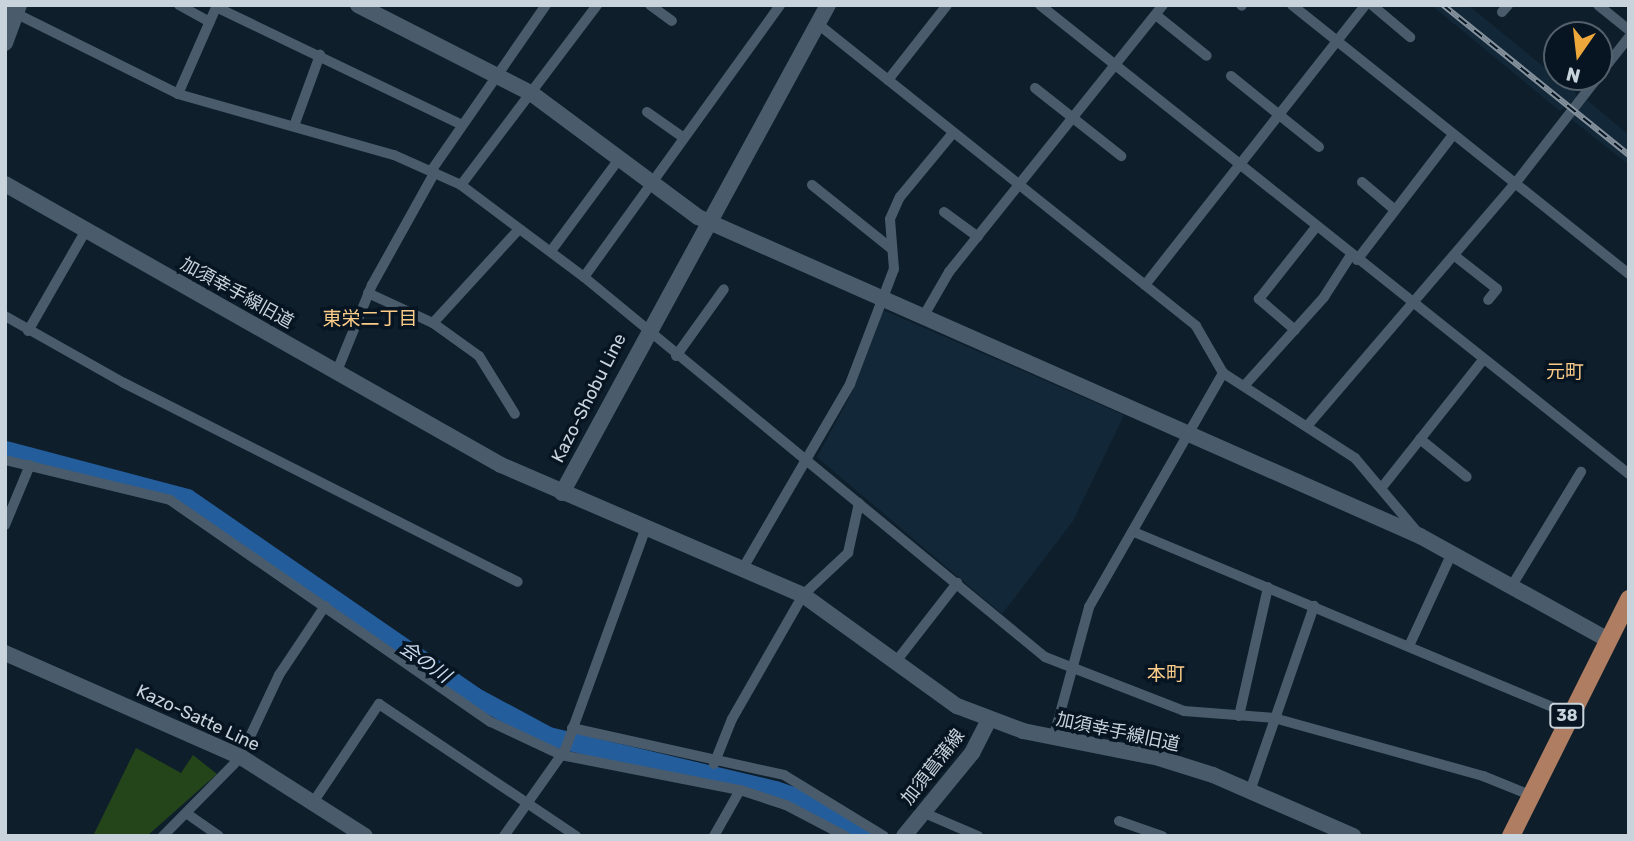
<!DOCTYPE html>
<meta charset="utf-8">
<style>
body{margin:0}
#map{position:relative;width:1634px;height:841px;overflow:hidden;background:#0e1e2b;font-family:Rubik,"Noto Sans JP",sans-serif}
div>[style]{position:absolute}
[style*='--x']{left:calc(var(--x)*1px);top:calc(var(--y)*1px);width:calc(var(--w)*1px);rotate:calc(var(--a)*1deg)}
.built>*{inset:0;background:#122838}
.green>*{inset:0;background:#244419}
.river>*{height:19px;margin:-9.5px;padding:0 9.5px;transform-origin:9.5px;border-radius:9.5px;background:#245d9c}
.street>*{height:10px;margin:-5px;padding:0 5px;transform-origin:5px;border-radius:5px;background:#4a5c6b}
.secondary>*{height:16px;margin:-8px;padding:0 8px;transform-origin:8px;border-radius:8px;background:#4a5c6b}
.primary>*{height:18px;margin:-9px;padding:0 9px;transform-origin:9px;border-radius:9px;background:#af7d61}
.rail>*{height:6px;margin-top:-3px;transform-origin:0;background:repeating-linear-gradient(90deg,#061521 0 10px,#86929d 0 20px);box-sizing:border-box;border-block:2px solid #86929d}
span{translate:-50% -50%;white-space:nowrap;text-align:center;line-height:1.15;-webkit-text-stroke:7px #061521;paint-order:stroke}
.shield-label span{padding:2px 5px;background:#061521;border:2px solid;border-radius:5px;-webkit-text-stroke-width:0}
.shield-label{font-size:16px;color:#c9d3dc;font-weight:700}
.street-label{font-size:18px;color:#c9d3dc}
.neighbourhood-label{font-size:19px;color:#fbcb88}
.water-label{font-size:19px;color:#ceddef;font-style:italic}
.frame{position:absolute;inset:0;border:7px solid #c9d3dc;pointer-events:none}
.north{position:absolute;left:1543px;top:21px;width:70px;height:70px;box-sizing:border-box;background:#061521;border:2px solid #54616c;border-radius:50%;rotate:194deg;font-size:19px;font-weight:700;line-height:28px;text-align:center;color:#c9d3dc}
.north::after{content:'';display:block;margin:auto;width:24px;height:32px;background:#eda83b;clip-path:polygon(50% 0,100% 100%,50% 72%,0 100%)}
</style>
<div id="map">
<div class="built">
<i style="clip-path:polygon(1431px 5px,1468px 5px,1577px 94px,1575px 99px,1560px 111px)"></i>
<i style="clip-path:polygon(1587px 100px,1629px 135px,1629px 165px,1571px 119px)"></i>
<i style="clip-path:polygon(883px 310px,1124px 415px,1073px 521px,1002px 614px,817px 457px,849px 398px)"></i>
</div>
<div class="green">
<i style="clip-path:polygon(136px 748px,181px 773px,193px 755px,217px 774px,147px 836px,93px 836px)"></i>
</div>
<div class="river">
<i style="--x:5;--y:450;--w:188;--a:14.8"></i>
<i style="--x:187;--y:498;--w:349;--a:34.6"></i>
<i style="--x:474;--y:696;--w:84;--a:28.4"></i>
<i style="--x:548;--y:736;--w:233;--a:13.4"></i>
<i style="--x:775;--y:790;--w:37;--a:19"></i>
<i style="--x:810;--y:802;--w:64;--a:32.2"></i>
</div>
<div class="street">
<i style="--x:179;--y:5;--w:35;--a:29"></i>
<i style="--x:650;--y:5;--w:27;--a:36"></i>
<i style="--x:1040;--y:5;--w:753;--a:38.53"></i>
<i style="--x:1241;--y:5;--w:1;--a:45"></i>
<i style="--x:1292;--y:5;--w:431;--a:38.6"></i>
<i style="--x:1372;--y:5;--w:50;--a:40.1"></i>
<i style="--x:1598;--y:5;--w:40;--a:39"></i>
<i style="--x:216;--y:7;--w:273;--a:25.6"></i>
<i style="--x:5;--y:8;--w:193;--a:26.4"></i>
<i style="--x:178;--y:94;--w:224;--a:15.8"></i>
<i style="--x:394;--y:155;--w:73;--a:24.1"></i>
<i style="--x:461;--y:185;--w:154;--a:36.8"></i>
<i style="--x:584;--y:277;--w:597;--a:39.5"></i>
<i style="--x:1045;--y:657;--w:149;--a:21.2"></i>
<i style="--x:1184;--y:711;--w:90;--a:4.4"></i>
<i style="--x:1274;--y:718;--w:217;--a:15.5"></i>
<i style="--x:1483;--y:776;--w:51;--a:22"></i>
<i style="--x:1502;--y:12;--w:9;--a:-49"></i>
<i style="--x:1156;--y:15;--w:65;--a:38.8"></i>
<i style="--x:818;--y:24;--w:484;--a:38.6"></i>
<i style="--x:1196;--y:326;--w:54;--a:60.1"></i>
<i style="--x:1223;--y:373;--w:157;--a:32.8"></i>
<i style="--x:1355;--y:458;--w:99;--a:49.9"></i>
<i style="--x:1599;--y:75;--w:48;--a:-51.7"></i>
<i style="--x:1231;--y:76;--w:113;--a:38.9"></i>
<i style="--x:888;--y:80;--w:95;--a:-51.8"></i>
<i style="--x:1035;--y:88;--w:110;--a:38.3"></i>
<i style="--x:178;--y:94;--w:97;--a:-66.3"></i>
<i style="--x:647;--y:112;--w:45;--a:35.1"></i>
<i style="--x:294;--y:126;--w:76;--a:-69.9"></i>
<i style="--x:431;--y:171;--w:202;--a:-55.3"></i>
<i style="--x:1362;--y:182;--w:43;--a:40.3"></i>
<i style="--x:461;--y:185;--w:226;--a:-52.9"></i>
<i style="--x:812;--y:185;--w:102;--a:38.7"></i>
<i style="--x:944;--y:212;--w:42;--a:36.3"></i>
<i style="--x:551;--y:251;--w:114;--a:-53.5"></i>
<i style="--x:1455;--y:256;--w:53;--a:38.2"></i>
<i style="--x:1497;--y:289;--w:14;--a:129"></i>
<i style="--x:1357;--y:260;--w:158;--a:-52.5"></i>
<i style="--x:584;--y:277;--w:335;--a:-54.2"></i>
<i style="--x:1145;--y:285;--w:356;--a:-51.8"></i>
<i style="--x:368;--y:293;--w:72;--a:24.8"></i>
<i style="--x:433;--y:323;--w:57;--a:35.7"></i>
<i style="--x:479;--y:356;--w:68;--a:58.2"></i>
<i style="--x:5;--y:316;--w:137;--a:29.4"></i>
<i style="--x:124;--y:383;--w:441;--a:26.8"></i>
<i style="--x:923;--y:317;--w:52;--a:-60"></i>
<i style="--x:949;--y:272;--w:342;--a:-51.3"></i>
<i style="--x:433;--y:323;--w:127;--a:-47.5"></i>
<i style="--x:1295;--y:330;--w:48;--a:-139.3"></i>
<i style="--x:1259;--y:299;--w:92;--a:-51.6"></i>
<i style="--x:28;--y:331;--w:116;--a:-60.1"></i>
<i style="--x:676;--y:356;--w:82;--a:-54.4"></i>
<i style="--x:337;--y:371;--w:93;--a:-67.9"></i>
<i style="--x:372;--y:285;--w:129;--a:-60.9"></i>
<i style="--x:1244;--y:386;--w:120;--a:-48"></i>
<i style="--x:1324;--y:297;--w:50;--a:-57.3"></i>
<i style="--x:1308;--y:425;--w:316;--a:-49.4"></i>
<i style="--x:1514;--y:185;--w:137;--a:-52.1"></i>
<i style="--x:1420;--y:439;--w:60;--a:39"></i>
<i style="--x:5;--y:460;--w:170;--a:13.6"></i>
<i style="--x:170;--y:500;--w:390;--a:34.7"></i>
<i style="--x:491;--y:722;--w:77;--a:25.2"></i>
<i style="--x:561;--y:755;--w:182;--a:11.1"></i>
<i style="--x:740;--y:790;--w:48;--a:18.1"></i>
<i style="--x:786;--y:805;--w:67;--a:27.7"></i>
<i style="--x:1383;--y:486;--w:161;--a:-51.6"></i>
<i style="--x:5;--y:525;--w:65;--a:-67.4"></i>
<i style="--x:1134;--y:532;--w:472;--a:22.7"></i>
<i style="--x:743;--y:568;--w:213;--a:-59.8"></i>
<i style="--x:850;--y:384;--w:123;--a:-69.1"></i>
<i style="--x:894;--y:269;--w:50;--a:-94.6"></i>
<i style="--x:890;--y:219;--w:24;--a:-66"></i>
<i style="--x:900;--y:197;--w:83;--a:-50.4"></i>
<i style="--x:1511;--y:587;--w:135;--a:-58.7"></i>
<i style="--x:1409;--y:646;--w:102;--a:-65.2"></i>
<i style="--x:894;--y:664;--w:103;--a:-52.1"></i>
<i style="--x:1239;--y:716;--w:132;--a:-77.3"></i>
<i style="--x:572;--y:728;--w:217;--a:12.5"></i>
<i style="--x:784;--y:775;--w:117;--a:31.4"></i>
<i style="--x:1053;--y:739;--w:137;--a:-74.7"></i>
<i style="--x:1089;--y:607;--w:270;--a:-60.2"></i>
<i style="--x:248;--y:741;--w:73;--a:-64.8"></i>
<i style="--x:279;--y:675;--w:83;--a:-56.3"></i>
<i style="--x:714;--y:764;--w:48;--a:-68.2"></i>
<i style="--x:732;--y:719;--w:143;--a:-60.2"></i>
<i style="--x:803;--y:595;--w:62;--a:-43"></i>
<i style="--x:848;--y:553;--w:51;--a:-77.6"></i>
<i style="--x:1250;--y:791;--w:196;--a:-70.9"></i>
<i style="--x:314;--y:801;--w:117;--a:-56.2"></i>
<i style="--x:379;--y:704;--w:237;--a:33.8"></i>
<i style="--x:922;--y:812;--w:61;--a:23.2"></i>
<i style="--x:186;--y:813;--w:40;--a:34.9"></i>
<i style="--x:1119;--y:821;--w:46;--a:19.2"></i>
<i style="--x:163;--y:836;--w:111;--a:-45.4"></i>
<i style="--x:504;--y:836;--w:105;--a:-54.7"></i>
<i style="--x:565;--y:750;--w:236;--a:-70"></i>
<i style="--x:714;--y:836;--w:53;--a:-60.5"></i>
</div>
<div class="secondary">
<i style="--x:358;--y:5;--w:194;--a:27"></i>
<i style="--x:531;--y:93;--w:208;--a:36.6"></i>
<i style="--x:698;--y:217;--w:789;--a:23.84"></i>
<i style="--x:1420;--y:536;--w:211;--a:28.9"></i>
<i style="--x:5;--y:43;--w:40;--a:-69.8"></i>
<i style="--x:5;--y:184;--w:570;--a:29.53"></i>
<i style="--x:501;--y:465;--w:329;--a:23.3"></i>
<i style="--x:803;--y:595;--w:190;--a:35.8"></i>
<i style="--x:957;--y:706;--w:71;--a:20.7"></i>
<i style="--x:1023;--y:731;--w:139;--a:11.2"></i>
<i style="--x:1159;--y:758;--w:57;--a:17.5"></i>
<i style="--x:1213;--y:775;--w:153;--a:23.5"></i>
<i style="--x:562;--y:493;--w:556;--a:-61.41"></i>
<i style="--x:5;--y:653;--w:258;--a:23.8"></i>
<i style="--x:241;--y:757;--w:147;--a:32.5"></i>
<i style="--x:904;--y:836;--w:107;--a:-50.7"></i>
<i style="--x:972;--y:753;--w:37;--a:-63"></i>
</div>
<div class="primary">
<i style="--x:1511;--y:836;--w:265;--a:-63.5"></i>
</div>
<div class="rail">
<i style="--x:1443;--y:5;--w:239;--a:38.9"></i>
</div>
<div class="shield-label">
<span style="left:1567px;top:716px">38</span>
</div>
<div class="street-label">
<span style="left:237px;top:293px;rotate:29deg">加須幸手線旧道</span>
<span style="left:589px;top:398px;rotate:-63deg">Kazo-Shobu Line</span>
<span style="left:198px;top:718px;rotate:25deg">Kazo-Satte Line</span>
<span style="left:1118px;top:732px;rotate:12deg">加須幸手線旧道</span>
<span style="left:933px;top:767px;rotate:-52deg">加須菖蒲線</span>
</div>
<div class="neighbourhood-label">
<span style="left:370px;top:319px">東栄二丁目</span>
<span style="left:1565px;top:372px">元町</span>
<span style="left:1166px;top:674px">本町</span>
</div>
<div class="water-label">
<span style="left:425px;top:662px;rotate:35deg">会の川</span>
</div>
<div class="frame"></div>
<div class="north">N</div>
</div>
